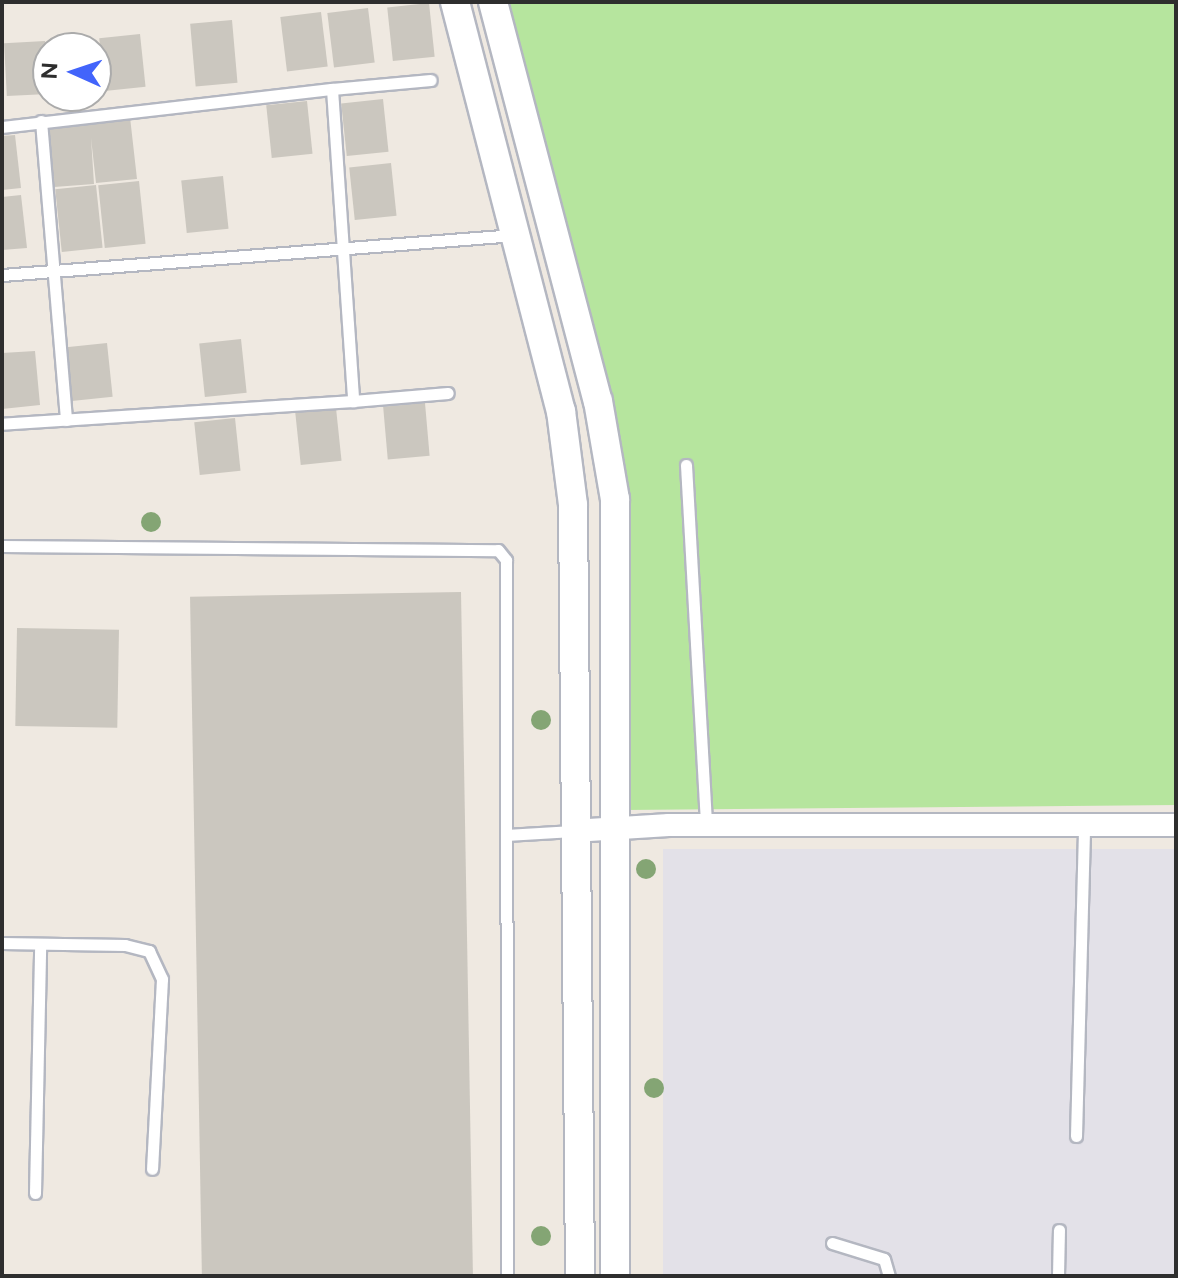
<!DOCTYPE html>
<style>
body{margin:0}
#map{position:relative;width:1178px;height:1278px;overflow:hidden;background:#efe9e1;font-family:Figtree,sans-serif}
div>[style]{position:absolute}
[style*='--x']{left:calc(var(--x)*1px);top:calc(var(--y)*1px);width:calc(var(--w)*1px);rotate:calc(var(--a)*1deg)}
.industrial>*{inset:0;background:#e3e1e8;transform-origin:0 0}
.green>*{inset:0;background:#b6e59e}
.building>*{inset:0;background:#cbc7bf;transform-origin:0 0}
.roads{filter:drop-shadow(2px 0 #b4b7c1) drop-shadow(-2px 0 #b4b7c1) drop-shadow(0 2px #b4b7c1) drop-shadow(0 -2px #b4b7c1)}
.service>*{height:11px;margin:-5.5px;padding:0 5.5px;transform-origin:5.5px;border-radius:5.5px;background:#fff}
.minor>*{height:22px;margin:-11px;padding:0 11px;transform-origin:11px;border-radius:11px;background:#fff}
.tertiary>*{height:28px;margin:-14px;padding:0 14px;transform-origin:14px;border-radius:14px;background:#fff}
.trees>*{width:20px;height:20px;margin:-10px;border-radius:50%;background:#84a574}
span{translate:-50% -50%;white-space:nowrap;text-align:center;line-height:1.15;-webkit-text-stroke:8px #fff;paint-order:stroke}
.frame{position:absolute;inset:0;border:4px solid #2e2e2e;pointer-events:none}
.north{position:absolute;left:32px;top:32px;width:80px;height:80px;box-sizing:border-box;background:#fff;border:2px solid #ababab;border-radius:50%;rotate:273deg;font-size:22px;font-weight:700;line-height:32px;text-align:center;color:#2e2e2e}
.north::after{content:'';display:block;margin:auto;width:28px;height:36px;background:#4264fb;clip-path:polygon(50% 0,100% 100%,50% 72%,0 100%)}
</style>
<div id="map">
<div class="industrial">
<i style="left:663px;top:849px;width:513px;height:427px"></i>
</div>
<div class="green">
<i style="clip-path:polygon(506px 2px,1176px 2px,1176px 805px,624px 810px,626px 490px)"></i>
</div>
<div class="building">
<i style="left:429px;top:3px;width:54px;height:42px;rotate:84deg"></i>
<i style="left:368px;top:8px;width:55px;height:41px;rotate:83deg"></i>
<i style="left:321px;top:12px;width:55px;height:41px;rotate:83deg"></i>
<i style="left:232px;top:20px;width:63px;height:42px;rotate:85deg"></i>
<i style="left:140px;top:34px;width:53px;height:41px;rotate:84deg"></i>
<i style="left:45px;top:41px;width:53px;height:41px;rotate:87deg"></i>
<i style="left:383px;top:99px;width:53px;height:42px;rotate:84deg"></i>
<i style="left:307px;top:101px;width:53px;height:41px;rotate:84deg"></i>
<i style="clip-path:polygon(130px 117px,137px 179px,96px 183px,91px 138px,94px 184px,54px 187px,46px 125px)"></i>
<i style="clip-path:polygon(15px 135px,21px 188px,2px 190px,2px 136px)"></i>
<i style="left:391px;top:163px;width:53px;height:42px;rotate:84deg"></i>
<i style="left:223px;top:176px;width:53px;height:42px;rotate:84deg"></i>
<i style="left:139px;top:181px;width:63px;height:41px;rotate:84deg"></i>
<i style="left:96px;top:185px;width:63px;height:41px;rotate:84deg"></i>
<i style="clip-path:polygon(21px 195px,27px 248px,2px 250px,2px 197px)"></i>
<i style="left:241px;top:339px;width:54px;height:42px;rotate:84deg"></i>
<i style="left:107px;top:343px;width:54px;height:41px;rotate:84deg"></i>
<i style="clip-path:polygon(35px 351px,40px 405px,2px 409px,2px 353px)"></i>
<i style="left:425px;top:403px;width:53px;height:42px;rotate:85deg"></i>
<i style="left:336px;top:408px;width:53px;height:41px;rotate:84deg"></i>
<i style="left:235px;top:418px;width:53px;height:41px;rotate:84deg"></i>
<i style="left:461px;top:592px;width:684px;height:271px;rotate:89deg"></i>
<i style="left:17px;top:628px;width:102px;height:98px;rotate:1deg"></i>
</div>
<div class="roads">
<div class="service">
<i style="--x:332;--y:89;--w:99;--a:-5.2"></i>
<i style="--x:41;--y:121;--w:300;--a:85.2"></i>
<i style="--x:2;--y:127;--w:332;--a:-6.6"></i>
<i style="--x:332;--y:89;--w:313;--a:86.1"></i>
<i style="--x:353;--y:401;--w:352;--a:176.3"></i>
<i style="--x:2;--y:275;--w:515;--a:-4.46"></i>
<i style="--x:353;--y:401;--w:95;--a:-4.8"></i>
<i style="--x:686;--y:465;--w:361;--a:86.8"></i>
<i style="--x:2;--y:546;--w:496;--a:0.5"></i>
<i style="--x:498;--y:550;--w:13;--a:51"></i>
<i style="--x:506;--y:560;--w:716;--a:89.92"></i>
<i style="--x:506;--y:835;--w:67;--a:-3.4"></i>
<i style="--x:2;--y:943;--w:123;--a:0.9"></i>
<i style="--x:125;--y:945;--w:25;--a:14"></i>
<i style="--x:149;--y:951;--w:31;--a:65"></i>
<i style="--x:162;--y:979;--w:190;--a:93"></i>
<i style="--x:1076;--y:1136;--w:311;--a:-88.5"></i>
<i style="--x:35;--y:1193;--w:249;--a:-88.8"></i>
<i style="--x:832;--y:1243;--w:54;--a:17.1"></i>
<i style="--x:884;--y:1259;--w:18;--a:74"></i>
<i style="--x:1058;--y:1276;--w:46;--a:-88.8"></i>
</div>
<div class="minor">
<i style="--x:573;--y:831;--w:96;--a:-3.6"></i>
<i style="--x:669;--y:825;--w:507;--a:0"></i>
</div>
<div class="tertiary">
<i style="--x:455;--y:2;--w:423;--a:75.5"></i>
<i style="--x:561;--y:411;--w:95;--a:82.7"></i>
<i style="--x:573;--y:505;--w:771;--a:89.48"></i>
<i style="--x:493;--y:2;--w:413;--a:75.3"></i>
<i style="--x:598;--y:401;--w:99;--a:80.2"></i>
<i style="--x:615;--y:499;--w:777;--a:90"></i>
</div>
</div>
<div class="trees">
<i style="left:151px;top:522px"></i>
<i style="left:541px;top:720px"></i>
<i style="left:646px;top:869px"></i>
<i style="left:654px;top:1088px"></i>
<i style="left:541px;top:1236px"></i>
</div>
<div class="frame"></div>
<div class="north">N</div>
</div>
